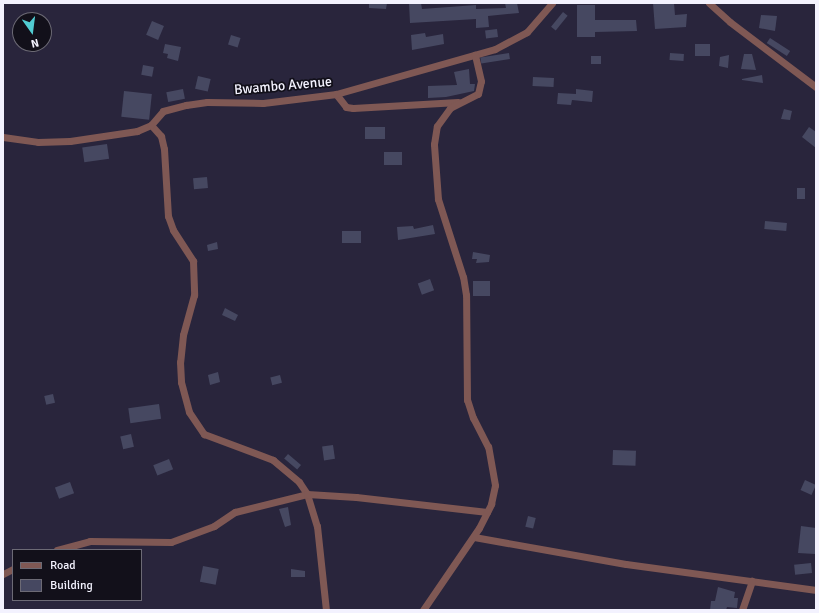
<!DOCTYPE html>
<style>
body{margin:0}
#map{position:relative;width:819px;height:613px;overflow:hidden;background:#29253c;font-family:Signika,sans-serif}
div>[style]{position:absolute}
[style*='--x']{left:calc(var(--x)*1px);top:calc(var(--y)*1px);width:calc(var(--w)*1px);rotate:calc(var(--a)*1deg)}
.building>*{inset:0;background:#464861;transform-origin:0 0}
.street>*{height:7px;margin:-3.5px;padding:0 3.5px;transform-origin:3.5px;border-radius:3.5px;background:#7f5854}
span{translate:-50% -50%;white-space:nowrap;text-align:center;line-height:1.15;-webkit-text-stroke:3.5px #12101a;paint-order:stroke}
.street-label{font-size:14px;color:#f3f2fe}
.frame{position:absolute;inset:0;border:4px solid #f3f2fe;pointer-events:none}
.legend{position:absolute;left:12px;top:549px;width:130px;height:52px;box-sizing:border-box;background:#12101a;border:1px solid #6c6a75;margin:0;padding:5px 7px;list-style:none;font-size:12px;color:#f3f2fe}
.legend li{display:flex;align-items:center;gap:8px;height:20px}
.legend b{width:20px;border:1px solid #6c6a75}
.north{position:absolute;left:12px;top:12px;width:40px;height:40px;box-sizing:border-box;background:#12101a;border:1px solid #6c6a75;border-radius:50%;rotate:166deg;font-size:11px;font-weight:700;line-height:16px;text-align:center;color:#f3f2fe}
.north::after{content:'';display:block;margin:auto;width:14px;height:18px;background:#51ccd2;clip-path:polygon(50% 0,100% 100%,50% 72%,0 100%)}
</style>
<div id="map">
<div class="building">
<i style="clip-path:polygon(369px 3px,387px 3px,386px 9px,369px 8px)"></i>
<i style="clip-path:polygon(409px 3px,421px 3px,422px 9px,476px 5px,476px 9px,506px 8px,505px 3px,517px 3px,519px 13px,488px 16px,489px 27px,476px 28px,476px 19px,410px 23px)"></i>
<i style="clip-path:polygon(653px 3px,674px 3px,675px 15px,687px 14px,686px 27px,655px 29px)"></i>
<i style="clip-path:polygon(577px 5px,595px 5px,595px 20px,636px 20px,637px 31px,595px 32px,595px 37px,577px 37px)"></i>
<i style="left:563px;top:12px;width:6px;height:19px;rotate:39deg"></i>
<i style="clip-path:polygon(761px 15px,777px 16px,775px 31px,759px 28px)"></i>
<i style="left:152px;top:21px;width:13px;height:15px;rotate:23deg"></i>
<i style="left:497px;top:29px;width:8px;height:12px;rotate:83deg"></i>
<i style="clip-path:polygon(425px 33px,426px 37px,443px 34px,444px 44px,412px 50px,411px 35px)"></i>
<i style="left:231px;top:35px;width:10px;height:10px;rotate:17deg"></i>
<i style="left:770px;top:38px;width:24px;height:6px;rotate:33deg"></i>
<i style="clip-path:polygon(165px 44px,181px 47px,178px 61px,167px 58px,168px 54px,163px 53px)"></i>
<i style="left:695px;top:44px;width:15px;height:12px"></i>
<i style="left:509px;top:53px;width:6px;height:29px;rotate:81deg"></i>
<i style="left:670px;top:53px;width:14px;height:7px;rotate:4deg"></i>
<i style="clip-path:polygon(744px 54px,752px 54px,756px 70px,741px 69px)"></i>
<i style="clip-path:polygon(729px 55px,728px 68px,719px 66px,720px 57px)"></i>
<i style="left:591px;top:56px;width:10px;height:8px"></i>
<i style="left:143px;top:65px;width:11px;height:10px;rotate:10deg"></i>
<i style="clip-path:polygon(469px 69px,470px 84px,475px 84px,474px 91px,446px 97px,428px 98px,428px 86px,457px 85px,454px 72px)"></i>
<i style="clip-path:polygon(762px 75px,763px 83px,742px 80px,742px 79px)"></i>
<i style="left:198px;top:76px;width:13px;height:13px;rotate:13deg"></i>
<i style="left:533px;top:77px;width:21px;height:9px;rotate:3deg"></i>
<i style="left:183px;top:89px;width:10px;height:17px;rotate:79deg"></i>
<i style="clip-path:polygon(576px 89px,593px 91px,592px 102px,572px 100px,571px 105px,557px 104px,558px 93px,576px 94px)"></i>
<i style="left:124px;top:91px;width:28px;height:26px;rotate:6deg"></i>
<i style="clip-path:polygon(784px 109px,792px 111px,790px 120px,781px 119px)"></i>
<i style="left:365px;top:127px;width:20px;height:12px"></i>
<i style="clip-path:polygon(809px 127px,816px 132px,816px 148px,802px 137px)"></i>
<i style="left:107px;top:144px;width:15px;height:25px;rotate:82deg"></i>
<i style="left:384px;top:152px;width:18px;height:13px"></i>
<i style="left:207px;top:177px;width:11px;height:14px;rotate:85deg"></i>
<i style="left:797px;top:188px;width:8px;height:11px"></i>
<i style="left:765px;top:221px;width:22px;height:8px;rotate:5deg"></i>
<i style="clip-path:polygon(433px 225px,435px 234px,398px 240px,397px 227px,413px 226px,414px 229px)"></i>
<i style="left:342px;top:231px;width:19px;height:12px"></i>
<i style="clip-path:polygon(217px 242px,218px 249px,208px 251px,207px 245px)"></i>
<i style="clip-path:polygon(473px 252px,490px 255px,489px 262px,476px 263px,477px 259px,472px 259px)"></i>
<i style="left:430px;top:279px;width:12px;height:13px;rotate:70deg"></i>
<i style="left:473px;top:281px;width:17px;height:15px"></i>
<i style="clip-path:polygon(225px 308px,238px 315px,235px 321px,222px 315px)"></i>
<i style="clip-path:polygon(218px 372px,220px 382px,210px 385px,208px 375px)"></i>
<i style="left:280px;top:375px;width:8px;height:10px;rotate:76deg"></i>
<i style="left:53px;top:394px;width:9px;height:9px;rotate:77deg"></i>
<i style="left:159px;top:404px;width:15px;height:31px;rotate:82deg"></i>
<i style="left:131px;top:434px;width:13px;height:11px;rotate:77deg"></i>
<i style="left:333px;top:445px;width:14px;height:11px;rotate:82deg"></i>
<i style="left:613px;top:450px;width:23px;height:15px;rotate:2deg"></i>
<i style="left:288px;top:454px;width:17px;height:6px;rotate:40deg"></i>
<i style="left:169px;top:459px;width:11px;height:17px;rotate:68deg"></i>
<i style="left:805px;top:480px;width:12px;height:11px;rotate:24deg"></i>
<i style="left:70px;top:482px;width:12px;height:16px;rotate:70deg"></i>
<i style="clip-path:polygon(288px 507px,291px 525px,285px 527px,279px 509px)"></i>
<i style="left:528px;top:516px;width:8px;height:11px;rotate:14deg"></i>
<i style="clip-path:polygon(801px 526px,816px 528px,815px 554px,798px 553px)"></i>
<i style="left:811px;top:563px;width:10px;height:17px;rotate:84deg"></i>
<i style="left:203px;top:566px;width:16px;height:16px;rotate:11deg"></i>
<i style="clip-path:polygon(291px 569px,305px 571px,305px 577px,291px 577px)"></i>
<i style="clip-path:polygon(718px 587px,735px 592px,734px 598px,738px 598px,737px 608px,727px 607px,726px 610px,710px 610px,711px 601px,715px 601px)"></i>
</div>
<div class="street">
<i style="--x:709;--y:3;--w:28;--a:42"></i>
<i style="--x:730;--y:22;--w:108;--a:37.1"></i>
<i style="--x:336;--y:94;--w:16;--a:52"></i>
<i style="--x:346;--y:107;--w:7;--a:8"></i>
<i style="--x:353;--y:108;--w:105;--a:-3.3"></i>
<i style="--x:151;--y:125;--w:15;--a:48"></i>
<i style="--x:161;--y:136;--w:13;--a:77"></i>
<i style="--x:164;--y:149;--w:67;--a:86.6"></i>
<i style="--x:168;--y:216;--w:15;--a:70"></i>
<i style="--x:173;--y:230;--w:37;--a:57"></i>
<i style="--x:193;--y:261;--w:34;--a:88"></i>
<i style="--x:194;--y:295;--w:41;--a:105.4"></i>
<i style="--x:183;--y:335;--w:27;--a:96"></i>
<i style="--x:180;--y:362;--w:20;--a:87"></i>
<i style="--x:181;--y:382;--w:31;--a:75"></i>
<i style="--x:189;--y:412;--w:27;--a:56"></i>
<i style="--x:204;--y:434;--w:74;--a:20.6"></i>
<i style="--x:273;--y:460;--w:34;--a:40"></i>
<i style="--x:299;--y:482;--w:14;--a:56"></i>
<i style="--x:307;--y:494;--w:34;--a:73"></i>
<i style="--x:317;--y:526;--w:84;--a:83.9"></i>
<i style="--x:3;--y:137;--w:35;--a:8"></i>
<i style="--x:38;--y:142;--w:32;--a:-2"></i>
<i style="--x:70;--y:141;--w:68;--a:-8.5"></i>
<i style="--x:137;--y:131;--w:15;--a:-23"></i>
<i style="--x:151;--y:125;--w:18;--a:-49"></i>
<i style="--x:163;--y:111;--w:24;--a:-15"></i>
<i style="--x:186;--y:105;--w:21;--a:-8"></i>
<i style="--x:207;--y:102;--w:56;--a:1"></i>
<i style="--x:263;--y:103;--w:74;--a:-7"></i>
<i style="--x:336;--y:94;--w:165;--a:-15.8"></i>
<i style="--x:495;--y:49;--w:36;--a:-28"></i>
<i style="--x:527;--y:32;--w:38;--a:-49"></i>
<i style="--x:474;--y:537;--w:154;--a:10.1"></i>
<i style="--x:626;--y:564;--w:192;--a:7.8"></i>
<i style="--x:57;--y:550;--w:34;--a:-15"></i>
<i style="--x:90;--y:541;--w:81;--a:0.7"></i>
<i style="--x:171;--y:542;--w:46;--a:-20.4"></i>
<i style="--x:214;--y:526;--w:25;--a:-34"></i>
<i style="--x:235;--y:512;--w:74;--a:-14"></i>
<i style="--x:307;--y:494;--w:49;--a:3.5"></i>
<i style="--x:356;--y:497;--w:132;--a:6.5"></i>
<i style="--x:3;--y:574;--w:11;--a:-27"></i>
<i style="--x:423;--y:610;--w:99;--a:-55.7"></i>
<i style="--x:479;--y:528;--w:27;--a:-63"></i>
<i style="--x:491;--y:504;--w:19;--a:-78"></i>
<i style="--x:495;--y:485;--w:39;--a:-100"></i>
<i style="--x:488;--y:447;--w:33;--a:-117"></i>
<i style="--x:473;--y:418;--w:19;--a:-108"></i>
<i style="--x:467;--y:400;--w:105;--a:-90.5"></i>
<i style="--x:466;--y:295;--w:18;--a:-99"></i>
<i style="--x:463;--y:277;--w:82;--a:-107.8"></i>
<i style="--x:438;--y:199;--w:55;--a:-94.2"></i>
<i style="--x:434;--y:144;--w:18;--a:-81"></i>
<i style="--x:437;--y:126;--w:22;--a:-54"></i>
<i style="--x:450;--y:108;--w:31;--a:-27"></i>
<i style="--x:478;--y:94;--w:13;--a:-77"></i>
<i style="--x:481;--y:81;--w:27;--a:-103"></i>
<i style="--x:742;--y:610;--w:31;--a:-71"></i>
</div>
<div class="street-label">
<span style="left:283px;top:86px;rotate:-5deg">Bwambo Avenue</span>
</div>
<div class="frame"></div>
<ul class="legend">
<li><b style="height:5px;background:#7f5854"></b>Road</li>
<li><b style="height:11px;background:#464861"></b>Building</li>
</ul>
<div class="north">N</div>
</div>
